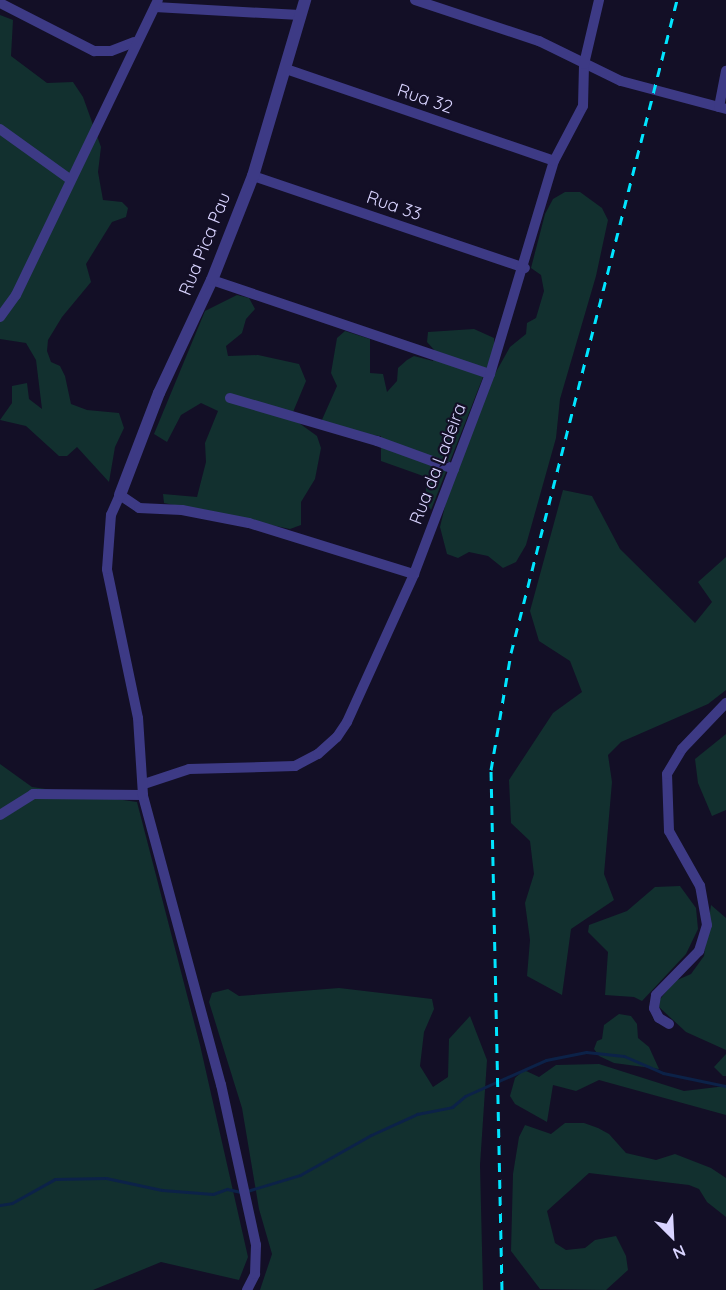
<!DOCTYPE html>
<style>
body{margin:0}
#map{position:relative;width:726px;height:1290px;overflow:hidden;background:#130f26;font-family:Quicksand,sans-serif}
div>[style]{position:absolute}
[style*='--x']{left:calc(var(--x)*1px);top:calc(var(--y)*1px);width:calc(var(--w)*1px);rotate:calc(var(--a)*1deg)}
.green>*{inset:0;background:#12302f}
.stream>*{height:3px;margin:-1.5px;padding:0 1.5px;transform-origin:1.5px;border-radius:1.5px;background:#0c2248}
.minor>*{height:10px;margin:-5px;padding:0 5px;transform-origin:5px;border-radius:5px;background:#3d3a85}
.tertiary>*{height:12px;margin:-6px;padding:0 6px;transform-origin:6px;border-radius:6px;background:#3d3a85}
.rail>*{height:3px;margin-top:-1.5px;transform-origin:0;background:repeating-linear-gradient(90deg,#00e5ff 0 9px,transparent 0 17px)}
span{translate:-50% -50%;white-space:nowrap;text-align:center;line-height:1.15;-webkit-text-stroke:4.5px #130f26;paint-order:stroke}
.street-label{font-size:18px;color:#d9d4ff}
.north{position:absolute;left:642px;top:1206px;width:60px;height:60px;-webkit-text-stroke:4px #130f26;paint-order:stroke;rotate:156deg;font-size:16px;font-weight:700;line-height:24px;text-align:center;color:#d9d4ff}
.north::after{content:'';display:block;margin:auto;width:21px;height:27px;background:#d9d4ff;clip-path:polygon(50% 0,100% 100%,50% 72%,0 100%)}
</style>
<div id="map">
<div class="green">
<i style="clip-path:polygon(0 15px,13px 20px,11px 56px,47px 83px,73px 82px,83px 97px,101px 147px,98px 172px,103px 200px,122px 202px,128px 208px,126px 217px,112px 222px,86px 264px,91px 282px,62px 317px,48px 340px,47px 351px,51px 362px,60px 366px,65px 376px,71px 404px,87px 410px,119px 413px,124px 428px,115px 447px,109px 482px,77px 447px,67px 456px,59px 456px,26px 426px,0 420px,12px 403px,12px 386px,27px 383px,29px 399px,42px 409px,36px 360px,26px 343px,0 339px)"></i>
<i style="clip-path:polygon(565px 192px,580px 192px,602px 208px,608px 220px,596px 276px,560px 399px,556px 438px,526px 545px,516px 562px,503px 568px,488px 556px,469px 552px,458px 558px,447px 554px,440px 527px,446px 502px,492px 379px,510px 347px,526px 334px,527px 323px,536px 318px,544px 291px,541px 275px,531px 268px,545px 214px,553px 199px)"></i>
<i style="clip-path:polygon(237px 295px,249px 298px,255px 309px,246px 319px,242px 333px,226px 346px,228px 356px,258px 355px,299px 364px,306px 381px,293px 412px,299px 423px,317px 436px,321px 448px,315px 479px,301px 502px,301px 525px,290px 529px,164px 503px,163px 494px,197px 497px,206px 462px,205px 443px,218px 411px,201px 403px,181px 415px,167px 442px,154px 434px,205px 311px)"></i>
<i style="clip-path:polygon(474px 329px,494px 338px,494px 349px,431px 510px,426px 501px,426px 477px,381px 461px,381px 436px,362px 435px,321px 422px,337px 386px,331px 373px,337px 338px,345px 331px,370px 339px,370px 373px,383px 374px,387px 392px,397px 381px,398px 368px,407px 360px,414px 356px,433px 361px,436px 352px,427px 342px,428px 332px)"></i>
<i style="clip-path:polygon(563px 490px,592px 496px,620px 549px,695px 623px,712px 602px,698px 582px,726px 557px,726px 690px,708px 704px,621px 742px,608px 755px,612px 782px,604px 874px,614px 900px,571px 929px,562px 995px,527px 976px,530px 940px,525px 903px,534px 874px,530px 841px,511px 823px,509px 780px,553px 713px,582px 692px,570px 661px,539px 641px,530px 611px)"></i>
<i style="clip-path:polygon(726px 734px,726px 810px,712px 816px,698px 783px,695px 759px)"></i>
<i style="clip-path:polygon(0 764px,32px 787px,137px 802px,200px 1045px,248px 1257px,239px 1280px,161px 1262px,93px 1290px,0 1290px)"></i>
<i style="clip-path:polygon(680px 886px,696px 908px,698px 929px,686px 954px,642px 1001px,634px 997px,605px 995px,608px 952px,588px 932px,589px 925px,627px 911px,655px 887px)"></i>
<i style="clip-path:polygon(711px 905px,726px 918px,726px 1050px,686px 1032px,659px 1007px,660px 999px,675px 981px,691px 974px,704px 956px)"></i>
<i style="clip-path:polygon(339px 988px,432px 999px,434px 1009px,424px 1032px,420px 1066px,433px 1087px,448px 1077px,449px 1039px,470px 1016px,487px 1060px,480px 1165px,483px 1290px,260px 1290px,272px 1254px,259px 1209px,242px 1108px,209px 1002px,212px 993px,228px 989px,239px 996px)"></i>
<i style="clip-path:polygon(619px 1014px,631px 1016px,637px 1024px,638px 1038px,649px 1047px,659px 1069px,614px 1063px,599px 1056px,594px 1049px,597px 1041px,602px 1039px,604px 1025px)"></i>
<i style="clip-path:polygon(726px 1054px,726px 1076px,723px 1076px,714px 1067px)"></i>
<i style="clip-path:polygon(599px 1064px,684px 1091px,726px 1086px,726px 1115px,599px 1080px,576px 1091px,553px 1085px,547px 1122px,515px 1104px,510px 1096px,515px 1078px,524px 1070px,539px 1077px,556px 1065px)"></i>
<i style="clip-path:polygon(565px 1123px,584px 1123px,598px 1128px,609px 1134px,626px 1153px,656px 1160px,675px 1154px,711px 1168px,726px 1178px,726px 1217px,707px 1202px,699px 1189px,689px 1185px,589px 1173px,547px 1211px,555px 1243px,566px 1250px,585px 1248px,595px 1240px,616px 1236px,626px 1256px,628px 1270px,606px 1290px,540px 1289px,511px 1251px,513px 1174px,519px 1137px,525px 1125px,551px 1134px)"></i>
</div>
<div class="stream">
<i style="--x:247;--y:1191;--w:55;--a:-16.8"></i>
<i style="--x:300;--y:1175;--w:81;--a:-29.4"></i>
<i style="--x:371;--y:1135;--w:51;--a:-24.5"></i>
<i style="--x:417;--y:1114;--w:36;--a:-11"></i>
<i style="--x:452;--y:1107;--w:17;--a:-40"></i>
<i style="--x:465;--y:1096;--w:89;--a:-24"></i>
<i style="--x:546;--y:1060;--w:41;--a:-11.3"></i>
<i style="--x:586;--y:1052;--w:38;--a:6"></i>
<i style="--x:624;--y:1056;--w:43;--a:23.6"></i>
<i style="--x:663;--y:1073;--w:64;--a:11.7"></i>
<i style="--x:0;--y:1205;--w:12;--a:-9"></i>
<i style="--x:12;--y:1203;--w:49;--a:-29.2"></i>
<i style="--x:55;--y:1179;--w:51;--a:-1.1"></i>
<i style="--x:106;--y:1178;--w:57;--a:12.1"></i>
<i style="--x:162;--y:1190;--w:51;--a:4.5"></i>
<i style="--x:213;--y:1194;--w:15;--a:-20"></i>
<i style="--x:227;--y:1189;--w:14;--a:12"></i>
</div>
<div class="minor">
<i style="--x:415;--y:0;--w:131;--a:18.3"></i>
<i style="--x:539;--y:41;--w:91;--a:26"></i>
<i style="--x:621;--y:81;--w:109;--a:14.9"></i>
<i style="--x:0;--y:3;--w:106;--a:27.1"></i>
<i style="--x:94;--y:51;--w:17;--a:0"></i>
<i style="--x:111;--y:51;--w:25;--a:-21"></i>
<i style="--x:155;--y:7;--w:145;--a:3.2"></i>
<i style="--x:286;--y:69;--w:283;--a:18.9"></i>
<i style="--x:719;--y:107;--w:37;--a:-79"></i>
<i style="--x:0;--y:129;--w:87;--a:35.7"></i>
<i style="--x:253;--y:176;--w:287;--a:18.7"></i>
<i style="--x:212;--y:280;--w:293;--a:18.7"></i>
<i style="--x:0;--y:317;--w:27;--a:-54"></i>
<i style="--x:16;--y:295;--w:327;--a:-64.3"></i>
<i style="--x:230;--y:398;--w:153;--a:16.3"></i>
<i style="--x:377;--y:441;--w:82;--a:20"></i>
<i style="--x:144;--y:784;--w:47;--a:-18.4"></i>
<i style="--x:189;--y:769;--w:106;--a:-1.6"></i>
<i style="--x:295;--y:766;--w:26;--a:-28"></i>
<i style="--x:318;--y:754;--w:25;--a:-42"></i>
<i style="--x:337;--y:737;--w:18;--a:-56"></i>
<i style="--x:347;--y:722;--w:162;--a:-65.6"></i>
<i style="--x:414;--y:574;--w:214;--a:-69.2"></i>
<i style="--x:490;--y:374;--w:222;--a:-73.3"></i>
<i style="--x:554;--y:161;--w:62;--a:-62.2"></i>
<i style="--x:583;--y:106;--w:42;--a:-88.6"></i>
<i style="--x:584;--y:64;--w:66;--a:-76.8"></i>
<i style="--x:0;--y:815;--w:39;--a:-32"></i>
<i style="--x:33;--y:794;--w:110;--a:0.5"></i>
<i style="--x:669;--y:1024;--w:12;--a:-149"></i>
<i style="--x:659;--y:1018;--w:11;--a:-117"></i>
<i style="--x:654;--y:1008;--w:13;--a:-81"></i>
<i style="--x:656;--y:995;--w:62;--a:-45.7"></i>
<i style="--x:699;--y:951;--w:27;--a:-73"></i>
<i style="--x:707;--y:925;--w:40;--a:-100"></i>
<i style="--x:700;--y:886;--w:63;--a:-119.4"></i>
<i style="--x:669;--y:831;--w:57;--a:-92"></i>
<i style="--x:667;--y:774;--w:29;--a:-59"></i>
<i style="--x:682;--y:749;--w:64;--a:-46.3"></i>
<i style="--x:247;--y:1290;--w:18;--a:-63"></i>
<i style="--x:255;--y:1274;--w:29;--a:-88"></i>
<i style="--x:256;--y:1245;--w:164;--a:-102.3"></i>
<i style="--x:221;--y:1085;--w:300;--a:-105.1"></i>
<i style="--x:143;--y:795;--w:77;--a:-93.7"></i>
<i style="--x:138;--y:718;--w:152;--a:-101.8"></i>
<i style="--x:107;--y:569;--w:54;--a:-85.8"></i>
<i style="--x:111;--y:515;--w:22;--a:-66"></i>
<i style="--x:120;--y:495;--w:23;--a:34"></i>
<i style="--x:139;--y:508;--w:43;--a:2.7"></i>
<i style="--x:182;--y:510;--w:68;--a:11"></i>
<i style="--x:249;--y:523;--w:173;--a:17.2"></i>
</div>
<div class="tertiary">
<i style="--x:120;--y:495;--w:109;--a:-69.1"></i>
<i style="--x:159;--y:393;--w:125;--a:-64.9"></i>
<i style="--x:212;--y:280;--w:112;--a:-68.5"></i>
<i style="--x:253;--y:176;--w:184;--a:-73.5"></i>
</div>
<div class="rail">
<i style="--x:502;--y:1290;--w:520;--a:-91.21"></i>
<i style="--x:491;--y:770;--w:119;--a:-80.3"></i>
<i style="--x:511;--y:653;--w:674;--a:-75.74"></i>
</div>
<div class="street-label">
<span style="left:425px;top:99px;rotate:19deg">Rua 32</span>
<span style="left:394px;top:206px;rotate:19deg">Rua 33</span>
<span style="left:205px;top:244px;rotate:-68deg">Rua Pica Pau</span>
<span style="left:438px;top:464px;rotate:-69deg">Rua da Ladeira</span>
</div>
<div class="north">N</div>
</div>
